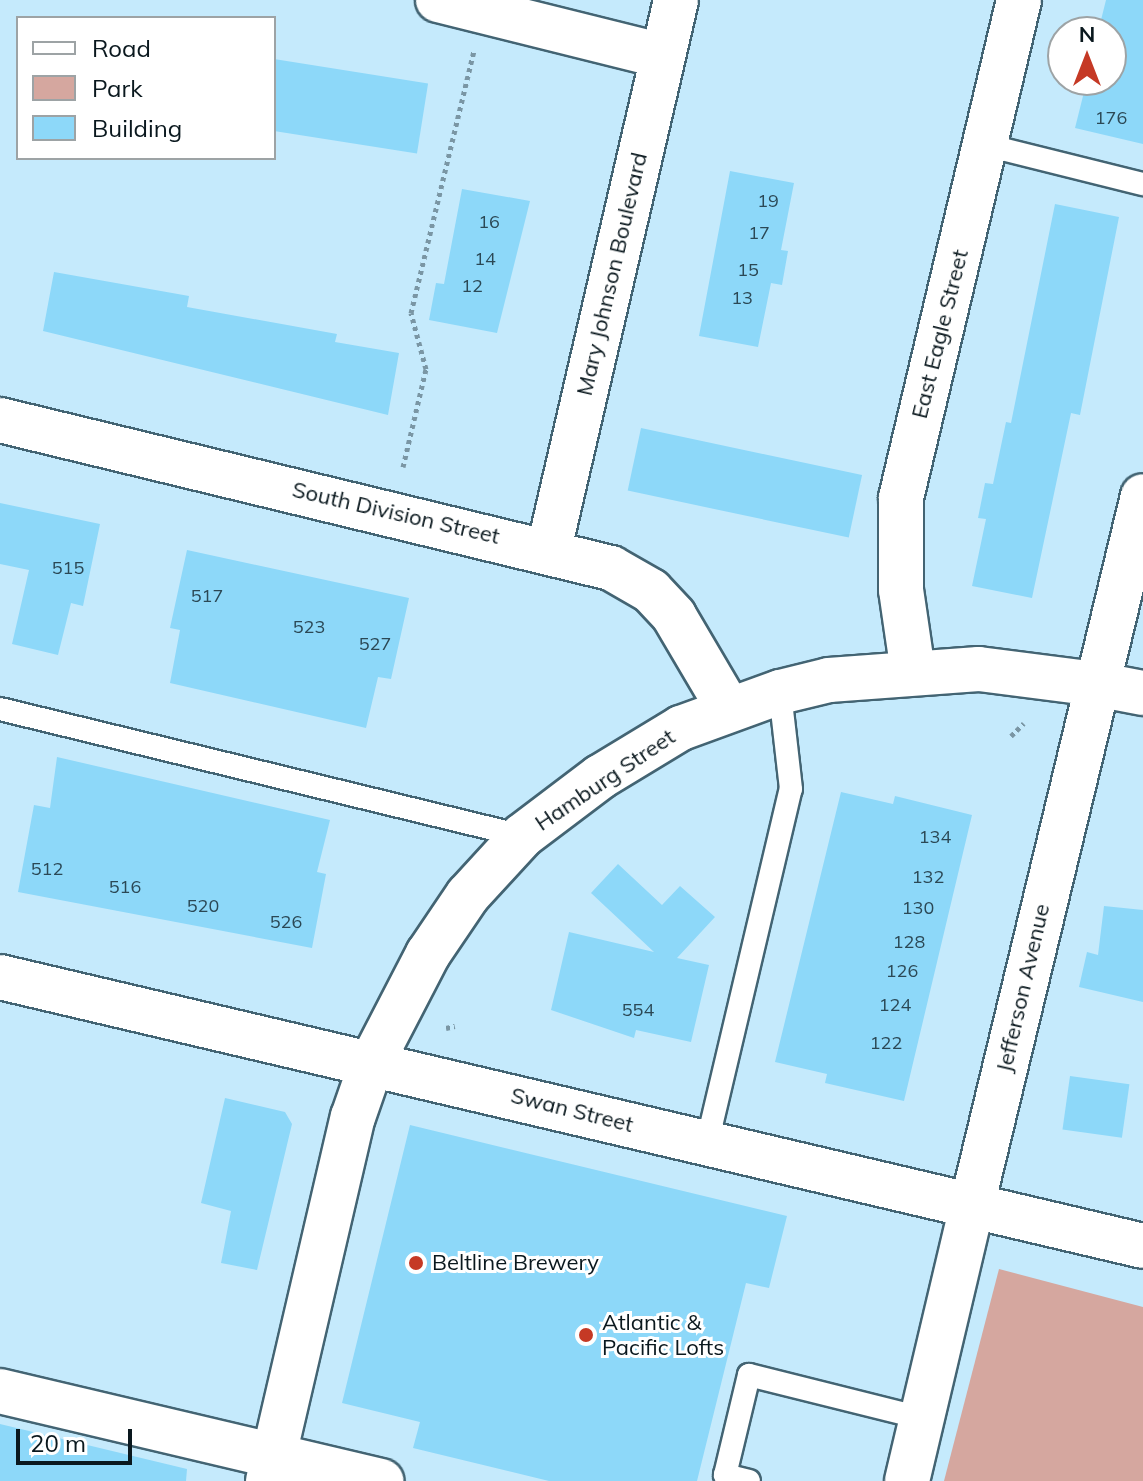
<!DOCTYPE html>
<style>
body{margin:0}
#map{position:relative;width:1143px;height:1481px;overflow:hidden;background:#c5eafc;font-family:Mulish,sans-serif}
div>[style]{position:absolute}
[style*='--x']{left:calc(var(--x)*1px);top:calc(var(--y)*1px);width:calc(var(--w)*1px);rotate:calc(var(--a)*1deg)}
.green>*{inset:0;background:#d5a79f}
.building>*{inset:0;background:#8dd8f9;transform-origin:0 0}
.path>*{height:5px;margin-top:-2.5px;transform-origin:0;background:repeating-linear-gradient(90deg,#7a96a4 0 4px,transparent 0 8px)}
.roads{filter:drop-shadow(2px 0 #436473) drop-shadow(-2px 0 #436473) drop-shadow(0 2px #436473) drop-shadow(0 -2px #436473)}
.service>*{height:22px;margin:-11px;padding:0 11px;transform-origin:11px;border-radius:11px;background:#fff}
.minor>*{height:44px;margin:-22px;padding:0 22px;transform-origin:22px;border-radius:22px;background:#fff}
.tertiary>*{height:44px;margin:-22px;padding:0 22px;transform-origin:22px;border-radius:22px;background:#fff}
.secondary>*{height:44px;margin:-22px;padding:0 22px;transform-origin:22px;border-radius:22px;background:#fff}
.dots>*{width:22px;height:22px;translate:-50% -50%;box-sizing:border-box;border:4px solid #fff;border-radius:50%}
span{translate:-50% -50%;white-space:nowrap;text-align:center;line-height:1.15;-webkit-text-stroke:6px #fff;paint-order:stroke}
.number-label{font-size:18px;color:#2b4855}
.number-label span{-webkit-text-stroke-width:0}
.street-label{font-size:22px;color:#0a181e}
.poi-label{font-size:22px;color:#0a181e}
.left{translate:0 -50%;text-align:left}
.legend{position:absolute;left:16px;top:16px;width:260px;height:144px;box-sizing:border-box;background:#fff;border:2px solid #9da3a5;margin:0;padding:10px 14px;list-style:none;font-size:24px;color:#0a181e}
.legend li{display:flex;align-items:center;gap:16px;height:40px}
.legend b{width:40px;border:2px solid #9da3a5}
.north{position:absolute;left:1047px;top:16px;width:80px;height:80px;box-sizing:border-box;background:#fff;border:2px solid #9da3a5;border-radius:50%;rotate:0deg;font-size:22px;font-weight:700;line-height:32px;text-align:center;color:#0a181e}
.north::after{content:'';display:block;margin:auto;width:28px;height:36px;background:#c53925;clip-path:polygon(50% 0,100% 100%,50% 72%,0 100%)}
.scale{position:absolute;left:16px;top:1429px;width:116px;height:36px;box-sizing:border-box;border:4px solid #0a181e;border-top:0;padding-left:10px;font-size:24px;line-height:28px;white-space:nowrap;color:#0a181e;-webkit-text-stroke:6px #fff;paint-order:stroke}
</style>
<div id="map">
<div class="green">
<i style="clip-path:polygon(999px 1269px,1143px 1307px,1143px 1481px,944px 1481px)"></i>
</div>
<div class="building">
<i style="clip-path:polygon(1106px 0,1143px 0,1143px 144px,1075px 128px,1087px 80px,1111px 80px,1111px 32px,1098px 32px)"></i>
<i style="left:274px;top:59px;width:156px;height:71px;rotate:9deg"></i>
<i style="clip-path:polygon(730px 171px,794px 183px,781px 250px,788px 251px,782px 285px,771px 283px,758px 347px,699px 336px)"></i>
<i style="clip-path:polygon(462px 189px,530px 201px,497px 333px,429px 320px,436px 283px,444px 284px)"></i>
<i style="clip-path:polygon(1055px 204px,1119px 217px,1080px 415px,1071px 413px,1032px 598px,972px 586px,986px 519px,978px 518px,985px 483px,993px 484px,1006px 422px,1011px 423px)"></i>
<i style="clip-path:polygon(54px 272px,189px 296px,187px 307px,337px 334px,335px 342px,399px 353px,388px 415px,43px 331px)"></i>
<i style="left:641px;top:428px;width:226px;height:64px;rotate:12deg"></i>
<i style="clip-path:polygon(0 503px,100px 524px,83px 606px,71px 603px,58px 655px,12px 644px,29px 570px,0 564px)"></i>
<i style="clip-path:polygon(187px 550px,409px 598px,391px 679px,378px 677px,366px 728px,170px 683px,180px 630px,170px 628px)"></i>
<i style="clip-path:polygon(57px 757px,330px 820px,317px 872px,326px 874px,312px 948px,18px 892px,34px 805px,50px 808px)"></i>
<i style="clip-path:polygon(841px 792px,893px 804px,895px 796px,972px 815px,904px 1101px,825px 1083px,827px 1074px,775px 1062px)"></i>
<i style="clip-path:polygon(618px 864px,662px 905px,680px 886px,715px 917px,677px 958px,709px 965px,691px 1042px,636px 1030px,634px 1038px,551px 1010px,569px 932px,654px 952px,591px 893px)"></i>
<i style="clip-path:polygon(1104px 906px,1143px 910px,1143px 1002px,1079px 987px,1087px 952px,1098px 955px)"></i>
<i style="left:1070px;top:1076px;width:60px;height:54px;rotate:8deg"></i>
<i style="clip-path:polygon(225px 1098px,285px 1112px,292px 1124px,257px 1270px,221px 1263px,231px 1211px,201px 1203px)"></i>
<i style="clip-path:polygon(410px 1125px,787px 1216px,769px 1288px,746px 1283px,697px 1481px,549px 1481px,413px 1448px,420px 1422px,342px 1403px)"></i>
<i style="clip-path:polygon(0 1424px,187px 1469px,186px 1481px,0 1481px)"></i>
</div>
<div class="path">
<i style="--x:403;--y:467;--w:101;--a:-76.8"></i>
<i style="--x:426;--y:369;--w:58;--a:-105"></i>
<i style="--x:411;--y:313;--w:269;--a:-76.5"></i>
<i style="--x:1011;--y:736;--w:18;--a:-45"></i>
<i style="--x:446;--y:1028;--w:9;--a:-13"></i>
</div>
<div class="roads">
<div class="service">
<i style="--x:986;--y:145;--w:162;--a:14"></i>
<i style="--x:0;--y:709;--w:537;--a:13.67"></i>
<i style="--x:707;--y:1143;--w:364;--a:-76.7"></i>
<i style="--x:791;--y:789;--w:98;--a:-96.5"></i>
<i style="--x:749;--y:1481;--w:25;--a:-166"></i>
<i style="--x:725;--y:1475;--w:103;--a:-76.5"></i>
<i style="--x:749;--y:1375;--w:178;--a:14"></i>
</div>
<div class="minor">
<i style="--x:438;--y:0;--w:231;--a:14"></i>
<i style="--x:0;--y:420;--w:629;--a:13.62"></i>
<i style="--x:611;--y:568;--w:46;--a:29.9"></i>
<i style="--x:651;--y:591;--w:34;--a:47"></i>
<i style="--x:674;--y:616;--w:104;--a:59.5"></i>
<i style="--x:549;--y:549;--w:563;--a:-76.97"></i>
<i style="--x:913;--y:672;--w:83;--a:-98.3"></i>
<i style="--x:901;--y:590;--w:92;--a:-90"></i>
<i style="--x:901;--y:498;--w:512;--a:-76.67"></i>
<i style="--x:1096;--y:684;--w:48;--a:10.8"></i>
<i style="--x:0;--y:1391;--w:392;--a:13.3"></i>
<i style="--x:907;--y:1481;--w:284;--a:-76.7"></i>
</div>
<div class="tertiary">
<i style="--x:972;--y:1205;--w:729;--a:-76.44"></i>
<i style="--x:268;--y:1481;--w:374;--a:-76.9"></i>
<i style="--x:353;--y:1117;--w:58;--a:-70.9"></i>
<i style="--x:372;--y:1062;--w:122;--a:-62.6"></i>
<i style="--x:428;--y:954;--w:71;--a:-55.9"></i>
<i style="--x:468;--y:895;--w:80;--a:-47.5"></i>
<i style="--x:522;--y:836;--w:98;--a:-37.1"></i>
<i style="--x:600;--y:777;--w:95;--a:-31.2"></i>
<i style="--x:681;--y:728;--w:105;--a:-20"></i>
<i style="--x:780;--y:692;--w:50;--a:-13.8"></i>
<i style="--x:829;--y:680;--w:150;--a:-4.2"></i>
<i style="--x:979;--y:669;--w:118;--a:7.3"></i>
</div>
<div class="secondary">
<i style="--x:0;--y:977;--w:1174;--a:13.24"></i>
</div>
</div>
<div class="dots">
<i style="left:416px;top:1263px;background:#c53925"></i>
<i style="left:586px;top:1335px;background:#c53925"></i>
</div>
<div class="number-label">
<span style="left:1111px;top:118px">176</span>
<span style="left:768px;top:201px">19</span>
<span style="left:489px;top:222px">16</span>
<span style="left:759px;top:233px">17</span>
<span style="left:485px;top:259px">14</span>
<span style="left:748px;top:270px">15</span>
<span style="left:472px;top:286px">12</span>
<span style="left:742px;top:298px">13</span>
<span style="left:68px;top:568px">515</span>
<span style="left:207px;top:596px">517</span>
<span style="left:309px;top:627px">523</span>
<span style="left:375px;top:644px">527</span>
<span style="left:935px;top:837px">134</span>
<span style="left:47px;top:869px">512</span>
<span style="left:928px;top:877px">132</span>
<span style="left:125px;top:887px">516</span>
<span style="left:203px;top:906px">520</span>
<span style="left:918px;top:908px">130</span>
<span style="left:286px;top:922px">526</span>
<span style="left:909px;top:942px">128</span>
<span style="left:902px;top:971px">126</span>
<span style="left:895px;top:1005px">124</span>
<span style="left:638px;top:1010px">554</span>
<span style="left:886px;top:1043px">122</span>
</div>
<div class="street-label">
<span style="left:612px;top:274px;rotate:-77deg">Mary Johnson Boulevard</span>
<span style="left:940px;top:334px;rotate:-76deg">East Eagle Street</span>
<span style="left:396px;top:513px;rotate:13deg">South Division Street</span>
<span style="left:605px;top:780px;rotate:-34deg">Hamburg Street</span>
<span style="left:1023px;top:988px;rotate:-77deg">Jefferson Avenue</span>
<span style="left:572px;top:1110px;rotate:14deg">Swan Street</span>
</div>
<div class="poi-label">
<span class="left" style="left:432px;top:1263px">Beltline Brewery</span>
<span class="left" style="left:602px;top:1335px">Atlantic &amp;<br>Pacific Lofts</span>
</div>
<ul class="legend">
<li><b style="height:10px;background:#fff"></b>Road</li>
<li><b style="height:22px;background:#d5a79f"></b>Park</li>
<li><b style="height:22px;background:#8dd8f9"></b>Building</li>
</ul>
<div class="north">N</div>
<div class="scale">20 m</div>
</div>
